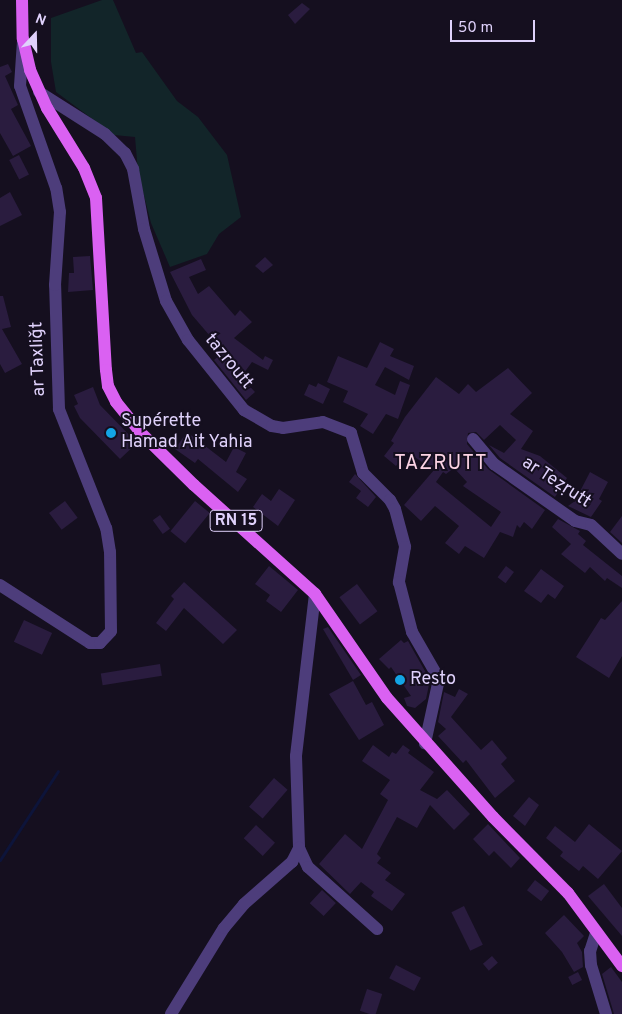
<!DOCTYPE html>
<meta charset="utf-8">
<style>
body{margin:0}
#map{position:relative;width:622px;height:1014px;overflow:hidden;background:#150f1f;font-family:Overpass,sans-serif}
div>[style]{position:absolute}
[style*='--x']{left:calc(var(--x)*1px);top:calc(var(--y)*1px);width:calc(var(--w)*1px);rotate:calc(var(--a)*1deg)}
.green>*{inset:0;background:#122529}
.stream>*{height:3px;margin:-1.5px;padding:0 1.5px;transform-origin:1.5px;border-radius:1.5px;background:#0d143a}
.building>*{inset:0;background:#2a1c3f;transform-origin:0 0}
.minor>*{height:12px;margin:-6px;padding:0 6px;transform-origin:6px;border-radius:6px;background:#4d3d7b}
.major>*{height:12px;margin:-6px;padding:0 6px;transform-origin:6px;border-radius:6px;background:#da61f2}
.dots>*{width:14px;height:14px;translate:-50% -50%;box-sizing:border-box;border:2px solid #150f1f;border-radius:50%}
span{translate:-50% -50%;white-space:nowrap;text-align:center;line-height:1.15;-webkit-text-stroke:4px #150f1f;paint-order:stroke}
.shield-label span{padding:1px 4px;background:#150f1f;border:1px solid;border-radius:4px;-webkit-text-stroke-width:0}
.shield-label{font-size:16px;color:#dfd1fb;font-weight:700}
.street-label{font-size:18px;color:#dfd1fb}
.poi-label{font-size:18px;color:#dfd1fb}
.left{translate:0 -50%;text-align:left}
.quarter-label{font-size:20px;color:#fbd3e4;letter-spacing:1px}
.north{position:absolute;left:10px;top:10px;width:50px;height:50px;-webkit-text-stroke:4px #150f1f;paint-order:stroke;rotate:21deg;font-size:14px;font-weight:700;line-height:20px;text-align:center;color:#dfd1fb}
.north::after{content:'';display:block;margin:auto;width:18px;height:22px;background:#dfd1fb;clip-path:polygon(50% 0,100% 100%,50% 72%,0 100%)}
.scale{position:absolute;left:450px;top:20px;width:85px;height:22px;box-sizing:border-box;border:2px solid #dfd1fb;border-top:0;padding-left:6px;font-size:15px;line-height:18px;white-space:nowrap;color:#dfd1fb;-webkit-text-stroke:4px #150f1f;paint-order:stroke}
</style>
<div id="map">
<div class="green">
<i style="clip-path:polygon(102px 0,113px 0,136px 53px,142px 52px,177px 101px,198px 117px,227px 155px,241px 217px,219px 234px,207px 254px,170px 267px,151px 223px,138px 172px,135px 137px,114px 135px,56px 92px,51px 62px,51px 18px)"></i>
</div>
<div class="stream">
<i style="--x:0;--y:860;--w:106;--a:-56.9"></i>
</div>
<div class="building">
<i style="clip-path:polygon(302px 3px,310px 9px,295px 24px,288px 15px)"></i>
<i style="clip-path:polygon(8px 64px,12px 72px,5px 76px,18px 105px,11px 109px,31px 146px,13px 156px,0 133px,0 67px)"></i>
<i style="left:19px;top:155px;width:22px;height:11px;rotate:63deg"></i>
<i style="clip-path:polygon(10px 192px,22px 215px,0 226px,0 198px)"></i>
<i style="clip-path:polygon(90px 256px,93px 290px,68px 292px,69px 273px,74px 273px,73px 257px)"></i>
<i style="clip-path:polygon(265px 257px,273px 265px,263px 273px,255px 266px)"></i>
<i style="clip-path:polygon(201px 259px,206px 270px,189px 277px,198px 294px,209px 286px,235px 316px,240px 310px,252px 322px,234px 338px,263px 360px,265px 356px,273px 360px,268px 370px,252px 362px,241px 377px,255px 392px,246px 400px,214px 360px,227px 349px,210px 336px,192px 315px,170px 272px)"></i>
<i style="clip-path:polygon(0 296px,3px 296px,11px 327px,2px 329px,22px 364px,5px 373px,0 364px)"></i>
<i style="clip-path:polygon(380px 342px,394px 349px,390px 356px,414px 366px,409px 380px,385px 367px,375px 385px,395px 395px,400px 381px,410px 385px,398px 419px,386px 414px,373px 434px,360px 426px,368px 414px,343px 402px,348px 391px,327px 382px,338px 356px,367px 368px)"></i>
<i style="clip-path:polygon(evenodd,508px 368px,532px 393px,510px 414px,533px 431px,521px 449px,540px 456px,567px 478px,555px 497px,500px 458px,489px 445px,504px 453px,516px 440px,500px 425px,484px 440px,476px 432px,468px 433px,467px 444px,488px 469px,545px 510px,532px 529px,524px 522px,520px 528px,517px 525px,513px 537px,500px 532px,484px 558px,465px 546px,459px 554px,445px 543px,459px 526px,435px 506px,421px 521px,404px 505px,434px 470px,407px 452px,396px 466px,384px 456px,394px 443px,391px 441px,405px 417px,436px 377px,459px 394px,468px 384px,476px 392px,508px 368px,454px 468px,467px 482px,463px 486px,501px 512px,491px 527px,436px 482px,443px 472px,446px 474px,454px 468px)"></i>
<i style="clip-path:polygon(318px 383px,330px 389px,323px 404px,304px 395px,309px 384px,316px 387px)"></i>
<i style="clip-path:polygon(93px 387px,100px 405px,137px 443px,120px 459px,80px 418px,74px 406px,78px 404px,74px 395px)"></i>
<i style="clip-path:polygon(187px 432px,226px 462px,234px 447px,246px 453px,236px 472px,247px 479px,238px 492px,198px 459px,195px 463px,175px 449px)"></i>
<i style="clip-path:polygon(590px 472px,608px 482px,599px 499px,602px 501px,591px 517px,568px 506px,575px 501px)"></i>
<i style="clip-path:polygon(355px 474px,376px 497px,368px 507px,356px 498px,361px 491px,349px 482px)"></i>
<i style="clip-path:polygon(279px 489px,295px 500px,278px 526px,253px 507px,262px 494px,271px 501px)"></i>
<i style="left:65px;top:501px;width:21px;height:20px;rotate:53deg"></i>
<i style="left:195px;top:501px;width:19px;height:39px;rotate:39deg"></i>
<i style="left:160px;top:515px;width:17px;height:9px;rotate:54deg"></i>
<i style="clip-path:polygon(622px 516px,622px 543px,610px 532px)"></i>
<i style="clip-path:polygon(558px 519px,580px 531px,578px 534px,586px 541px,583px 545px,622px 576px,622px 588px,607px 578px,605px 581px,590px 567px,585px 573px,561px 554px,571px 544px,552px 527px)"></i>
<i style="clip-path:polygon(269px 566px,298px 590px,281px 612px,266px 601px,270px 595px,255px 584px)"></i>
<i style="left:506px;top:566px;width:10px;height:14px;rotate:37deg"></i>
<i style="clip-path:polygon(541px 569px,564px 586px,555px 599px,548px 594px,541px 603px,524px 591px)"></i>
<i style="clip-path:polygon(184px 582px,237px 630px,223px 644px,184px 608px,166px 631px,156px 623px,174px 599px,171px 596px)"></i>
<i style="left:357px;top:584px;width:34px;height:22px;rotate:53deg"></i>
<i style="clip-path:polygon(622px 601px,622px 656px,609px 678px,576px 657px,601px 618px,605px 620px)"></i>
<i style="left:24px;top:620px;width:31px;height:24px;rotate:25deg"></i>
<i style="clip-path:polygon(328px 627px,361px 675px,353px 680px,323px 629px)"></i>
<i style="clip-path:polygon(401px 640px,404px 643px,408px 641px,430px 680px,426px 699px,415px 708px,407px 706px,404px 698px,411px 696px,391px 667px,389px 669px,379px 659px)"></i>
<i style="left:160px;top:664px;width:12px;height:60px;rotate:81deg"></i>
<i style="clip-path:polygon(353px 681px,366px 705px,372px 702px,384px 725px,359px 740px,329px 694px)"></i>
<i style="clip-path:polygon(459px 689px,468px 694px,451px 717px,481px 750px,492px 740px,507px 758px,501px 764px,515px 781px,495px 798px,466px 760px,463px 763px,438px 736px,446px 729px,438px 722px,444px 692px,455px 697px)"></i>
<i style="clip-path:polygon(373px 745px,389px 757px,392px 752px,396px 754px,403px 745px,410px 750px,408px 753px,434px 772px,420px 790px,437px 799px,447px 790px,470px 814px,454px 830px,430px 805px,417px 828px,397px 817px,377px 854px,381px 858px,377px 863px,391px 873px,385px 880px,405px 894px,392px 911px,371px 896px,374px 892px,361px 882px,350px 894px,319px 864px,345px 834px,362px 849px,388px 800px,380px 794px,390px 780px,362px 761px)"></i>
<i style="left:274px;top:778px;width:18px;height:38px;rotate:41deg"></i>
<i style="clip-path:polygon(529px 797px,539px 805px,525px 826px,513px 816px)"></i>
<i style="clip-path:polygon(488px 824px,520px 858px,511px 868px,494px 851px,489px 856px,473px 839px)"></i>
<i style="clip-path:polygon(589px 824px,622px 851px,598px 879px,583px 866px,579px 871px,560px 856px,563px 852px,546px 838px,555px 826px,575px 842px)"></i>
<i style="left:256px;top:825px;width:26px;height:18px;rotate:43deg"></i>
<i style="left:535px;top:880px;width:18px;height:13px;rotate:38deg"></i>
<i style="clip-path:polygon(604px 884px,622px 908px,622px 936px,588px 896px)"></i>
<i style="left:322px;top:890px;width:19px;height:18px;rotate:43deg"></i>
<i style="left:464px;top:906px;width:43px;height:14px;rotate:64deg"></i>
<i style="clip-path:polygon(564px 915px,584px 936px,577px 943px,582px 952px,583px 967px,574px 972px,562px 952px,545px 933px)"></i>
<i style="left:492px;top:956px;width:9px;height:12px;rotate:49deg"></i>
<i style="left:396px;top:965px;width:28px;height:15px;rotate:27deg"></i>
<i style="clip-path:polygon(611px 967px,622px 982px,622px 1014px,614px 1014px,602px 974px)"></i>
<i style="left:578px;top:972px;width:9px;height:11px;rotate:63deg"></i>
<i style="left:367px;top:989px;width:16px;height:23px;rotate:18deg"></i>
</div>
<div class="minor">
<i style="--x:39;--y:92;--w:78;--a:32.5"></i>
<i style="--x:105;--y:134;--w:28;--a:44"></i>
<i style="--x:125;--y:153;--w:18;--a:63"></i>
<i style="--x:133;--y:169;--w:61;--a:79.6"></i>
<i style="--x:144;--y:229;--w:75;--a:73"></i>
<i style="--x:166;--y:301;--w:45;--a:60.6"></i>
<i style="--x:188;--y:340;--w:90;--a:51.3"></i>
<i style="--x:244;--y:410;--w:32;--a:30"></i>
<i style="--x:272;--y:426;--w:11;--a:10"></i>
<i style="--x:283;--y:428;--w:40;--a:-8.5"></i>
<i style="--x:323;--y:422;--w:30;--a:21"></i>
<i style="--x:351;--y:433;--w:42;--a:73.3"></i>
<i style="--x:363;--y:473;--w:38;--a:45"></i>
<i style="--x:390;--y:500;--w:10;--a:61"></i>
<i style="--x:395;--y:509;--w:39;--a:75"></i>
<i style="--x:405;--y:547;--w:36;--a:100"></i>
<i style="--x:399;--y:582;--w:52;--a:75.4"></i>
<i style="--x:412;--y:632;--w:54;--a:60.1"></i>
<i style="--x:439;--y:679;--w:66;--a:102.3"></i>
<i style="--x:473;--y:439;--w:33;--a:50"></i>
<i style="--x:494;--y:464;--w:99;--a:35.1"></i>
<i style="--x:575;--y:521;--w:16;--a:14"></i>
<i style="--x:591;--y:525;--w:42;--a:43.1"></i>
<i style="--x:0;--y:585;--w:107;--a:32.8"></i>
<i style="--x:90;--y:643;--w:10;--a:0"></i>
<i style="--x:100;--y:643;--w:16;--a:-47"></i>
<i style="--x:111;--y:631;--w:79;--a:-90.7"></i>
<i style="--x:110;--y:552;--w:24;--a:-99"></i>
<i style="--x:106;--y:528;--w:128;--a:-111.6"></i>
<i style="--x:59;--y:409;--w:124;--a:-91.8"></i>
<i style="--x:55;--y:285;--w:73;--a:-86.1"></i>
<i style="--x:60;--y:212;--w:24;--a:-99"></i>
<i style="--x:56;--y:188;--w:108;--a:-109.4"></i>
<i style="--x:20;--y:86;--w:45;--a:-86.2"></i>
<i style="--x:315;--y:594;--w:163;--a:96.7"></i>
<i style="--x:296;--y:756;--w:92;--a:88.1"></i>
<i style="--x:299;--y:848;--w:21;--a:65"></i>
<i style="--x:308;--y:867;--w:93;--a:41.9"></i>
<i style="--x:596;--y:933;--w:19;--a:108"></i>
<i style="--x:590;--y:951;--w:14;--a:86"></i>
<i style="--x:591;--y:965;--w:51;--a:73"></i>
<i style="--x:171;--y:1014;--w:101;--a:-58.4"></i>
<i style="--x:224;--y:928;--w:31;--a:-50"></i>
<i style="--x:244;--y:904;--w:64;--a:-41.2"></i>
<i style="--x:292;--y:862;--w:16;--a:-63"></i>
</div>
<div class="major">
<i style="--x:22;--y:0;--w:39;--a:89"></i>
<i style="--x:23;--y:39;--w:32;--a:77"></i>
<i style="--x:30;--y:70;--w:42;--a:65.9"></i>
<i style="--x:47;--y:108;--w:70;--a:58.3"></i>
<i style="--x:84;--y:168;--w:32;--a:68"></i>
<i style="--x:96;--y:198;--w:172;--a:86.7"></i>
<i style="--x:106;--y:370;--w:16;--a:83"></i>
<i style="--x:108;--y:386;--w:18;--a:63"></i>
<i style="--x:116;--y:402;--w:40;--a:51"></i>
<i style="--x:141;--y:433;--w:74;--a:44.5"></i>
<i style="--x:194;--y:485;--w:163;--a:42"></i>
<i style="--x:315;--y:594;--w:126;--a:55.3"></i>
<i style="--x:387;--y:698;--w:159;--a:48.3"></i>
<i style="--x:493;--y:817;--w:107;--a:45.4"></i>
<i style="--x:568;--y:893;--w:91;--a:53.5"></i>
</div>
<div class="dots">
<i style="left:111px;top:433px;background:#13a4e5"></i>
<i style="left:400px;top:680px;background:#13a4e5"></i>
</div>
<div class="shield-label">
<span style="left:236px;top:521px">RN 15</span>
</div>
<div class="street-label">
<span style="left:39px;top:359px;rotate:-92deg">ar Taxliǧt</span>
<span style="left:228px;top:362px;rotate:51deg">tazroutt</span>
<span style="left:556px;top:483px;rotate:33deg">ar Teẓṛutt</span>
</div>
<div class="poi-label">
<span class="left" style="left:121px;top:433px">Supérette<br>Hamad Ait Yahia</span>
<span class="left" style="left:410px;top:680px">Resto</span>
</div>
<div class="quarter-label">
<span style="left:441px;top:464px">TAZRUTT</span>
</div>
<div class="north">N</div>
<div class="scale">50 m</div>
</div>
